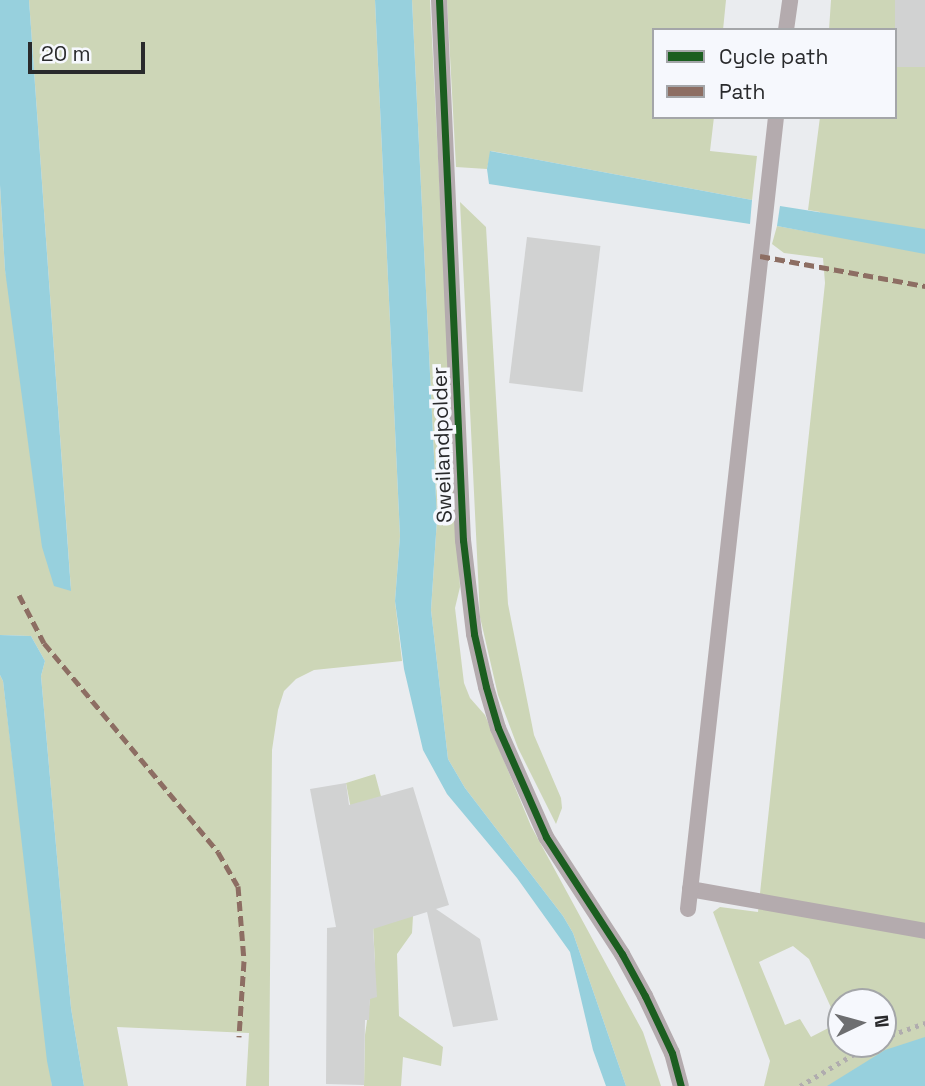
<!DOCTYPE html>
<style>
body{margin:0}
#map{position:relative;width:925px;height:1086px;overflow:hidden;background:#eaecef;font-family:"Space Grotesk",sans-serif}
div>[style]{position:absolute}
[style*='--x']{left:calc(var(--x)*1px);top:calc(var(--y)*1px);width:calc(var(--w)*1px);rotate:calc(var(--a)*1deg)}
.green>*{inset:0;background:#cdd6b7}
.water>*{inset:0;background:#97d0dd}
.building>*{inset:0;background:#d1d2d2;transform-origin:0 0}
.path>*{height:4.5px;margin-top:-2.25px;transform-origin:0;background:repeating-linear-gradient(90deg,#b0acae 0 3.5px,transparent 0 8.5px)}
.service>*{height:16px;margin:-8px;padding:0 8px;transform-origin:8px;border-radius:8px;background:#b4abae}
.quiet>*{height:5px;margin-top:-2.5px;transform-origin:0;background:repeating-linear-gradient(90deg,#8d6e63 0 10px,transparent 0 15px)}
.cycleway>*{height:7px;margin:-3.5px;padding:0 3.5px;transform-origin:3.5px;border-radius:3.5px;background:#1b5e20}
span{translate:-50% -50%;white-space:nowrap;text-align:center;line-height:1.15;-webkit-text-stroke:7px #f6f8fd;paint-order:stroke}
.street-label{font-size:21px;color:#292a2c}
.legend{position:absolute;left:652px;top:28px;width:245px;height:91px;box-sizing:border-box;background:#f6f8fd;border:2px solid #a4a6a9;margin:0;padding:9px 12px;list-style:none;font-size:21px;color:#292a2c}
.legend li{display:flex;align-items:center;gap:14px;height:35px}
.legend b{width:35px;border:2px solid #a4a6a9}
.north{position:absolute;left:827px;top:988px;width:70px;height:70px;box-sizing:border-box;background:#f6f8fd;border:2px solid #a4a6a9;border-radius:50%;rotate:85deg;font-size:19px;font-weight:700;line-height:28px;text-align:center;color:#292a2c}
.north::after{content:'';display:block;margin:auto;width:24px;height:32px;background:#6d6e70;clip-path:polygon(50% 0,100% 100%,50% 72%,0 100%)}
.scale{position:absolute;left:28px;top:42px;width:117px;height:32px;box-sizing:border-box;border:4px solid #292a2c;border-top:0;padding-left:9px;font-size:21px;line-height:24px;white-space:nowrap;color:#292a2c;-webkit-text-stroke:5px #f6f8fd;paint-order:stroke}
</style>
<div id="map">
<div class="green">
<i style="clip-path:polygon(29px 0,375px 0,400px 536px,395px 601px,402px 661px,314px 670px,296px 679px,284px 691px,278px 710px,272px 750px,269px 1086px,246px 1086px,249px 1033px,117px 1027px,128px 1086px,84px 1086px,71px 1008px,62px 913px,41px 676px,45px 661px,31px 636px,0 635px,0 185px,5px 270px,71px 590px)"></i>
<i style="clip-path:polygon(412px 0,430px 0,460px 587px,455px 608px,464px 683px,470px 698px,485px 715px,531px 826px,643px 1032px,661px 1086px,626px 1086px,573px 933px,563px 916px,465px 788px,448px 759px,431px 610px,437px 519px)"></i>
<i style="clip-path:polygon(447px 0,726px 0,723px 30px,654px 30px,654px 117px,714px 117px,710px 151px,757px 156px,752px 200px,491px 151px,487px 169px,456px 167px)"></i>
<i style="clip-path:polygon(evenodd,831px 0,925px 0,925px 1086px,764px 1086px,770px 1061px,713px 912px,720px 907px,758px 912px,825px 283px,823px 258px,784px 253px,772px 244px,777px 226px,821px 234px,820px 212px,808px 210px,820px 117px,895px 117px,895px 30px,829px 30px,831px 0,793px 946px,809px 959px,838px 1023px,811px 1037px,800px 1019px,785px 1025px,759px 962px,793px 946px,831px 0,841px 1002px,883px 1002px,883px 1044px,841px 1044px,841px 1002px)"></i>
<i style="clip-path:polygon(460px 202px,486px 227px,508px 604px,534px 735px,561px 798px,562px 808px,556px 824px,518px 748px,498px 695px,480px 617px)"></i>
<i style="clip-path:polygon(0 675px,3px 681px,52px 1086px,0 1086px)"></i>
<i style="clip-path:polygon(375px 774px,413px 916px,412px 933px,397px 954px,399px 1016px,443px 1047px,441px 1066px,403px 1057px,401px 1086px,364px 1086px,365px 1035px,375px 964px,373px 924px,346px 783px)"></i>
</div>
<div class="water">
<i style="clip-path:polygon(0 0,29px 0,71px 591px,54px 586px,42px 547px,5px 270px,0 185px)"></i>
<i style="clip-path:polygon(375px 0,412px 0,437px 519px,431px 610px,448px 759px,465px 788px,563px 916px,573px 933px,626px 1086px,606px 1086px,593px 1050px,570px 952px,517px 878px,447px 794px,423px 750px,404px 669px,395px 601px,400px 536px)"></i>
<i style="clip-path:polygon(490px 151px,752px 200px,750px 224px,489px 184px,487px 169px)"></i>
<i style="clip-path:polygon(780px 206px,925px 229px,925px 254px,777px 226px)"></i>
<i style="clip-path:polygon(0 635px,31px 636px,45px 661px,41px 676px,62px 913px,71px 1008px,84px 1086px,52px 1086px,47px 1061px,3px 681px,0 675px)"></i>
<i style="clip-path:polygon(925px 1037px,925px 1086px,827px 1086px,885px 1050px)"></i>
</div>
<div class="building">
<i style="left:895px;top:0;width:30px;height:67px"></i>
<i style="left:527px;top:237px;width:74px;height:147px;rotate:7deg"></i>
<i style="clip-path:polygon(346px 783px,349px 805px,413px 787px,449px 905px,436px 909px,480px 939px,498px 1020px,453px 1027px,427px 912px,373px 929px,377px 997px,370px 999px,369px 1020px,365px 1020px,364px 1085px,326px 1084px,327px 928px,336px 927px,310px 789px)"></i>
</div>
<div class="path">
<i style="--x:883;--y:1038;--w:45;--a:-19.7"></i>
<i style="--x:800;--y:1086;--w:82;--a:-30.6"></i>
</div>
<div class="service">
<i style="--x:439;--y:0;--w:541;--a:87.46"></i>
<i style="--x:463;--y:540;--w:95;--a:83.3"></i>
<i style="--x:474;--y:634;--w:54;--a:77.2"></i>
<i style="--x:486;--y:687;--w:43;--a:73.7"></i>
<i style="--x:498;--y:728;--w:119;--a:66.2"></i>
<i style="--x:546;--y:837;--w:140;--a:57"></i>
<i style="--x:622;--y:954;--w:48;--a:61.3"></i>
<i style="--x:645;--y:996;--w:63;--a:64.7"></i>
<i style="--x:672;--y:1053;--w:34;--a:75"></i>
<i style="--x:786;--y:30;--w:30;--a:-82"></i>
<i style="--x:690;--y:889;--w:239;--a:10.1"></i>
<i style="--x:688;--y:909;--w:797;--a:-83.66"></i>
</div>
<div class="quiet">
<i style="--x:760;--y:256;--w:168;--a:10.3"></i>
<i style="--x:19;--y:595;--w:54;--a:62.5"></i>
<i style="--x:44;--y:643;--w:272;--a:50.2"></i>
<i style="--x:218;--y:852;--w:39;--a:60"></i>
<i style="--x:238;--y:886;--w:75;--a:85.4"></i>
<i style="--x:244;--y:961;--w:76;--a:93.8"></i>
</div>
<div class="cycleway">
<i style="--x:439;--y:0;--w:541;--a:87.46"></i>
<i style="--x:463;--y:540;--w:95;--a:83.3"></i>
<i style="--x:474;--y:634;--w:54;--a:77.2"></i>
<i style="--x:486;--y:687;--w:43;--a:73.7"></i>
<i style="--x:498;--y:728;--w:119;--a:66.2"></i>
<i style="--x:546;--y:837;--w:140;--a:57"></i>
<i style="--x:622;--y:954;--w:48;--a:61.3"></i>
<i style="--x:645;--y:996;--w:63;--a:64.7"></i>
<i style="--x:672;--y:1053;--w:34;--a:75"></i>
</div>
<div class="street-label">
<span style="left:442px;top:445px;rotate:-92deg">Sweilandpolder</span>
</div>
<ul class="legend">
<li><b style="height:9px;background:#1b5e20"></b>Cycle path</li>
<li><b style="height:9px;background:#8d6e63"></b>Path</li>
</ul>
<div class="north">N</div>
<div class="scale">20 m</div>
</div>
